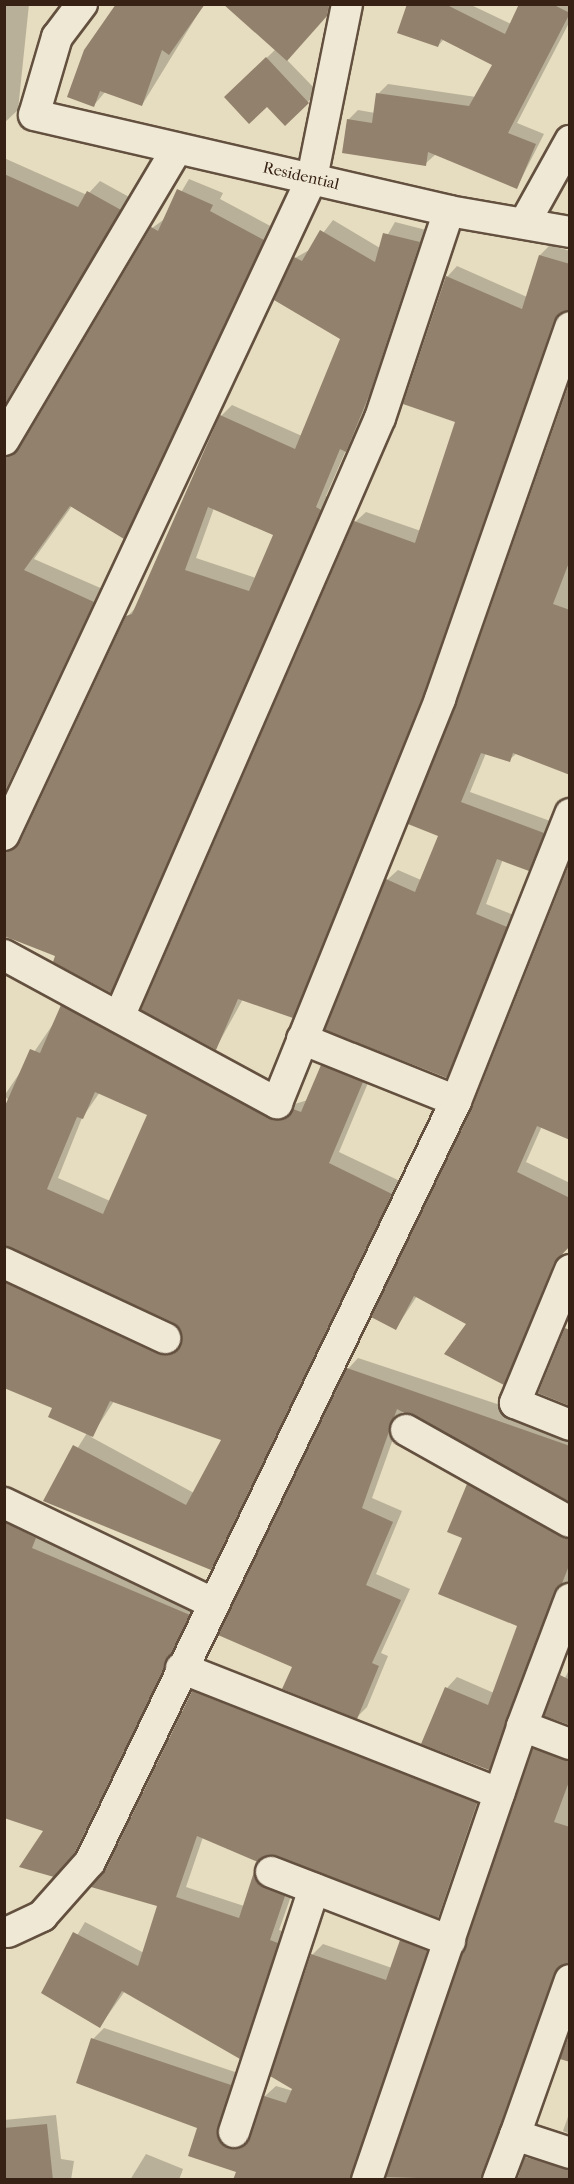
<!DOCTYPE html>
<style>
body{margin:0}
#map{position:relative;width:574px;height:2184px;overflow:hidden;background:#e6dcbf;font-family:"IM FELL French Canon",serif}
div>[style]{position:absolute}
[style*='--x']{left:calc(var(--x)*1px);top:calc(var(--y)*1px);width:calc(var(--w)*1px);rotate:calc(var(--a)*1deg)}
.shadow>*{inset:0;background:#0003}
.building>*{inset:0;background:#92826d}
.roads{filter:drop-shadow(2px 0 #63503f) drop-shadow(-2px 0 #63503f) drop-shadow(0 2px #63503f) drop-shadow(0 -2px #63503f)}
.street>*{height:30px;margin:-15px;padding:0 15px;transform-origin:15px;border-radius:15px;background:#efe8d5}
span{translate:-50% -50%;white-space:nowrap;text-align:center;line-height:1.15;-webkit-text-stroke:4.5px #efe8d5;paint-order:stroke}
.street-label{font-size:16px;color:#372114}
.frame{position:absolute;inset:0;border:6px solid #372114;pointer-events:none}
</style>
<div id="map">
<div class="shadow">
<i style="clip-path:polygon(4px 4px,29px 4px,18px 110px,4px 123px)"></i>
<i style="clip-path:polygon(118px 4px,204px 4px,142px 105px,105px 92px,94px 105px)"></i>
<i style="clip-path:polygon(265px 4px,333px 4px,287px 60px,318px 92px,285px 124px,267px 105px,236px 87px,276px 49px)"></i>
<i style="clip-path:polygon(409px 4px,469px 4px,511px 24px,520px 4px,570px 4px,570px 21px,517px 123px,544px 134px,517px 187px,436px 154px,425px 164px,348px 120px,358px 110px,375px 113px,378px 94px,388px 84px,476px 97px,494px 64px,444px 39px,438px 46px)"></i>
<i style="clip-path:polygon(4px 158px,87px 195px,100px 181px,131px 198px,4px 411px)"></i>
<i style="clip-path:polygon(189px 179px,223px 193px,220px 199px,274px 228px,135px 526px,123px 537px,72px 506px,34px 559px,105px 590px,4px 804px,4px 439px,15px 447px,25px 442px,152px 228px,166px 218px)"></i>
<i style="clip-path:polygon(evenodd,333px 220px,380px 248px,395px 222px,430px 231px,357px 438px,346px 450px,326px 496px,332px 498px,122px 980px,110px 991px,57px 956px,4px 855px,4px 836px,23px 839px,127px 617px,137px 606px,221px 416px,232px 405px,302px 436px,342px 339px,276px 299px,295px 258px,311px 249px,333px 220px,214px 508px,275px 534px,256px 578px,196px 558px,214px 508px)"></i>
<i style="clip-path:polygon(550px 245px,570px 251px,570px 309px,562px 314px,434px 681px,303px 1006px,292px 1017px,243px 999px,216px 1048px,355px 522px,366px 512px,421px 531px,457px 421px,447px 277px,457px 266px,527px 297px,540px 255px)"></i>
<i style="clip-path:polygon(570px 387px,570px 773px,517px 753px,509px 760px,486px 753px,470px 792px,553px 822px,539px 859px,529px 869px,503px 859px,486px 904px,516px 916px,457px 1066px,446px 1076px,387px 880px,398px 870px,421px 880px,440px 836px,458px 705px)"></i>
<i style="clip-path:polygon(570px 863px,570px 1138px,542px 1126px,526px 1162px,570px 1183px,570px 1245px,464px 1221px,556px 1270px,514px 1373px,503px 1383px,468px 1323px,417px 1296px,396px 1328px,473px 1108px)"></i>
<i style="clip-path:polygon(evenodd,73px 995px,281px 1108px,308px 1100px,322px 1066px,333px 1055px,373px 1071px,339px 1152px,402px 1182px,222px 1558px,211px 1569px,45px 1500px,87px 1433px,54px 1407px,4px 1387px,4px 1265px,179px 1342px,181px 1328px,4px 1246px,4px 1103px,14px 1104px,4px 1096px,73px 995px,100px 1092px,149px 1114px,110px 1201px,58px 1178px,82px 1118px,100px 1092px,73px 995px,114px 1401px,223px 1439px,194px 1493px,91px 1437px,114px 1401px)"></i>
<i style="clip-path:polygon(358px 1358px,570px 1428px,570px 1500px,403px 1411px,372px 1498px,402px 1511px,376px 1574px,410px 1589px,381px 1653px,388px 1656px,367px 1707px,357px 1717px,294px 1666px,348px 1369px)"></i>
<i style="clip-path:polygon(478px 1474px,570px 1525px,570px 1581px,563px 1584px,499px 1758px,488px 1769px,447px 1688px,457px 1677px,494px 1693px,519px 1625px,464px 1537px,468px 1485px)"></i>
<i style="clip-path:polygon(18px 1510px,201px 1602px,88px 1838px,67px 1862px,45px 1830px,5px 1523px)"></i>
<i style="clip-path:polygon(570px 1668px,570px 1725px,546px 1715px)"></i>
<i style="clip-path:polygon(203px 1681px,487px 1792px,448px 1906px,438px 1916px,277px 1854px,203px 1837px,186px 1887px,244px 1906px,255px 1873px,265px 1864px,295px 1885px,279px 1930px,288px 1933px,250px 2047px,240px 2057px,125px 1991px,100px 2026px,43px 1993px,85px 1922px,144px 1953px,159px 1905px,107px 1870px,193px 1692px)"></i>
<i style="clip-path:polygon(545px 1738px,570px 1746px,570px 1962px,563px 1965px,495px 2180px,384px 2180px,534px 1749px)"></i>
<i style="clip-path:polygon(412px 1930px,437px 1940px,365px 2180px,235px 2180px,238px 2171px,199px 2127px,93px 2039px,104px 2028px,241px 2074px,232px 2133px,249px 2139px,265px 2096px,276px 2086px,293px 2091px,312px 1955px,323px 1944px,392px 1968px,401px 1941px)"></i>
<i style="clip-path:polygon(570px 2111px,570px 2134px,563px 2131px)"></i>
<i style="clip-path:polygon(56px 2115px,61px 2159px,74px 2161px,71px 2180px,4px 2180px,4px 2120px)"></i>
<i style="clip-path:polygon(537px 2146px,570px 2157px,570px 2180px,517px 2180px)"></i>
<i style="clip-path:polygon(146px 2154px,183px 2169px,179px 2180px,130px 2180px)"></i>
</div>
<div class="building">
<i style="clip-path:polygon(116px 4px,205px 4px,169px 55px,162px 50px,142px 106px,100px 91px,94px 107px,67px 97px,84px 50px)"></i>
<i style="clip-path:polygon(223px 4px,329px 4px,327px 16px,287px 61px)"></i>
<i style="clip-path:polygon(407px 4px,445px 4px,505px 34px,519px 4px,552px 4px,570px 13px,508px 133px,536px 144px,517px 189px,428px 152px,426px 166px,342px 153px,347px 119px,372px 123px,376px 93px,469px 106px,492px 65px,441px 39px,438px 47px,397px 33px)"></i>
<i style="clip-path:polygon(266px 57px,309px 103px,285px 126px,267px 107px,249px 124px,224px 97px)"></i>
<i style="clip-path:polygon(4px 174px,78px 207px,87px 191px,121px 210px,4px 405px)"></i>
<i style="clip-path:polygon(177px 189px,213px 205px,210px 211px,264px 240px,124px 539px,70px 506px,24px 570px,94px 602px,4px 793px,4px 457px,19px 449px,151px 227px,158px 231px)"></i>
<i style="clip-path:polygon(evenodd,320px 230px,375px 262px,383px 233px,420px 242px,370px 393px,346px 452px,340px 449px,316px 507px,321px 510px,111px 993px,53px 962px,55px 956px,4px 936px,4px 852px,20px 842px,126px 616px,132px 614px,220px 415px,295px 449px,340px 339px,274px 300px,294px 257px,302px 261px,320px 230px,208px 507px,273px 535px,249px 591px,185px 570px,208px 507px)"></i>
<i style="clip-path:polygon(539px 255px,570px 264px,570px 310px,554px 321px,424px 693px,293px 1018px,238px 999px,216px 1050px,141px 1010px,354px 521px,415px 543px,455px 422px,403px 404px,446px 276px,522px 309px)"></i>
<i style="clip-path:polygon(570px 381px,570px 560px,553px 604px,570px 610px,570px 775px,513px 753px,510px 762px,481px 753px,461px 802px,544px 833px,529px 871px,497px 859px,476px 914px,507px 927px,447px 1078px,325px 1030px,386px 879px,415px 892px,438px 836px,408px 824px,456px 705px)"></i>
<i style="clip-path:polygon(570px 862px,570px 1140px,537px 1126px,517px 1172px,570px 1198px,570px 1246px,554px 1263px,504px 1385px,444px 1354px,466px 1324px,414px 1296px,396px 1330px,371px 1317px,472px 1108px)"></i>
<i style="clip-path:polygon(evenodd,61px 1005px,269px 1118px,287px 1117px,293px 1109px,301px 1112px,321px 1065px,363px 1082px,329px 1163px,392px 1194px,211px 1570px,43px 1501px,73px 1445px,186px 1505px,221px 1440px,110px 1401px,93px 1437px,48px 1417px,52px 1408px,4px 1388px,4px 1282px,158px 1354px,174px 1352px,182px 1337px,172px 1322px,4px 1246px,4px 1108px,30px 1049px,40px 1053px,61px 1005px,95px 1092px,147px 1115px,103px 1214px,47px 1189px,77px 1117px,83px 1119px,95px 1092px)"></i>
<i style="clip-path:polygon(565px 1328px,570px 1330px,570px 1406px,538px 1393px)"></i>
<i style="clip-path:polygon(347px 1368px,570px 1446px,570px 1502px,397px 1409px,362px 1508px,393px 1522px,366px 1585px,401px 1600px,372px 1663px,379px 1666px,357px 1719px,282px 1689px,292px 1667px,218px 1635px)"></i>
<i style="clip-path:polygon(467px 1484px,570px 1539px,570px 1563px,489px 1770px,421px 1744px,445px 1687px,488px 1705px,517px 1626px,438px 1594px,462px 1538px,447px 1532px)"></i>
<i style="clip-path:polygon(4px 1522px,36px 1538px,32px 1548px,190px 1615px,75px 1852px,54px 1877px,19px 1867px,43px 1831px,4px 1818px)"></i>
<i style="clip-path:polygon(560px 1675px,570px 1680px,570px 1725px,544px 1716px)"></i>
<i style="clip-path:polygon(192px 1691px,477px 1803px,438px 1918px,277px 1856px,258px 1862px,197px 1836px,176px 1897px,239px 1918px,254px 1872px,258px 1883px,285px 1896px,270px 1940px,278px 1943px,240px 2059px,122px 1991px,100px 2028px,41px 1993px,73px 1932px,138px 1966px,157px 1906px,91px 1887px,106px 1869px)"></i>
<i style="clip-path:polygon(533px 1748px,570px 1761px,570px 1779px,554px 1822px,570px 1827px,570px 1963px,554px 1974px,481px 2180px,386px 2177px)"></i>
<i style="clip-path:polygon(400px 1940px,427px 1951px,350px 2180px,233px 2180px,236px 2172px,188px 2156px,197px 2128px,76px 2083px,91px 2038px,231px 2085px,217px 2135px,228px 2148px,238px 2149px,250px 2138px,264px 2096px,286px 2103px,292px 2089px,270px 2076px,311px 1954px,386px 1980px)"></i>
<i style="clip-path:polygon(570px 2033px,570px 2062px,560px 2059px)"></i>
<i style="clip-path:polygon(47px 2124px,53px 2180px,4px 2180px,4px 2128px)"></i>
<i style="clip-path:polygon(525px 2157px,570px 2170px,570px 2180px,517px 2180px)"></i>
</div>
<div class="roads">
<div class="street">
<i style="--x:82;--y:4;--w:41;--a:127.1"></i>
<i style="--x:57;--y:37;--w:81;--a:106.4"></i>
<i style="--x:34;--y:115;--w:426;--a:13"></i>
<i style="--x:449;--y:211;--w:123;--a:9.8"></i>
<i style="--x:525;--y:222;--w:93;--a:-60.9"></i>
<i style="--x:4;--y:440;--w:339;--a:-59.3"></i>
<i style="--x:4;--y:835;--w:726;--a:-64.88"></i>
<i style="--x:312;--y:178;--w:177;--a:-78.6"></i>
<i style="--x:4;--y:955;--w:311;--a:28.5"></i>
<i style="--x:277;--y:1103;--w:436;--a:-68"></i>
<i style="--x:440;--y:699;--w:394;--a:-70.7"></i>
<i style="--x:119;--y:1017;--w:653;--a:-66.46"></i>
<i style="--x:380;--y:418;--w:218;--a:-71.6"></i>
<i style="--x:302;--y:1039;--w:166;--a:21.9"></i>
<i style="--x:4;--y:1263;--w:178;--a:25"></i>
<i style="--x:570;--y:1270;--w:144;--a:112.5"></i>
<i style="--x:515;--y:1403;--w:59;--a:21.8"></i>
<i style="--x:406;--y:1430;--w:188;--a:29.3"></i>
<i style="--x:4;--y:1503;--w:232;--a:25.6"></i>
<i style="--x:181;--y:1668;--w:342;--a:21.5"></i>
<i style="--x:522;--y:1726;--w:136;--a:-69.3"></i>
<i style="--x:271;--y:1872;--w:192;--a:21.1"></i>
<i style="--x:8;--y:1932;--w:38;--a:-25"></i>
<i style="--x:42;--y:1916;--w:72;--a:-48.4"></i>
<i style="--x:90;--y:1862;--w:844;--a:-64.31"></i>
<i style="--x:456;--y:1101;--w:309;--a:-68.3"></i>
<i style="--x:570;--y:1980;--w:164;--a:109.5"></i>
<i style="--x:515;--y:2135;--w:58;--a:18.1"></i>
<i style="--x:234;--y:2132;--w:256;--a:-71.8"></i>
<i style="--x:367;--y:2180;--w:480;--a:-71.1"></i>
<i style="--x:522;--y:1726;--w:51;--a:20.6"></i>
<i style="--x:498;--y:2180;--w:48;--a:-69.3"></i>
</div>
</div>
<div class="street-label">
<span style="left:301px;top:176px;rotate:13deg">Residential</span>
</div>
<div class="frame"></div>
</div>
